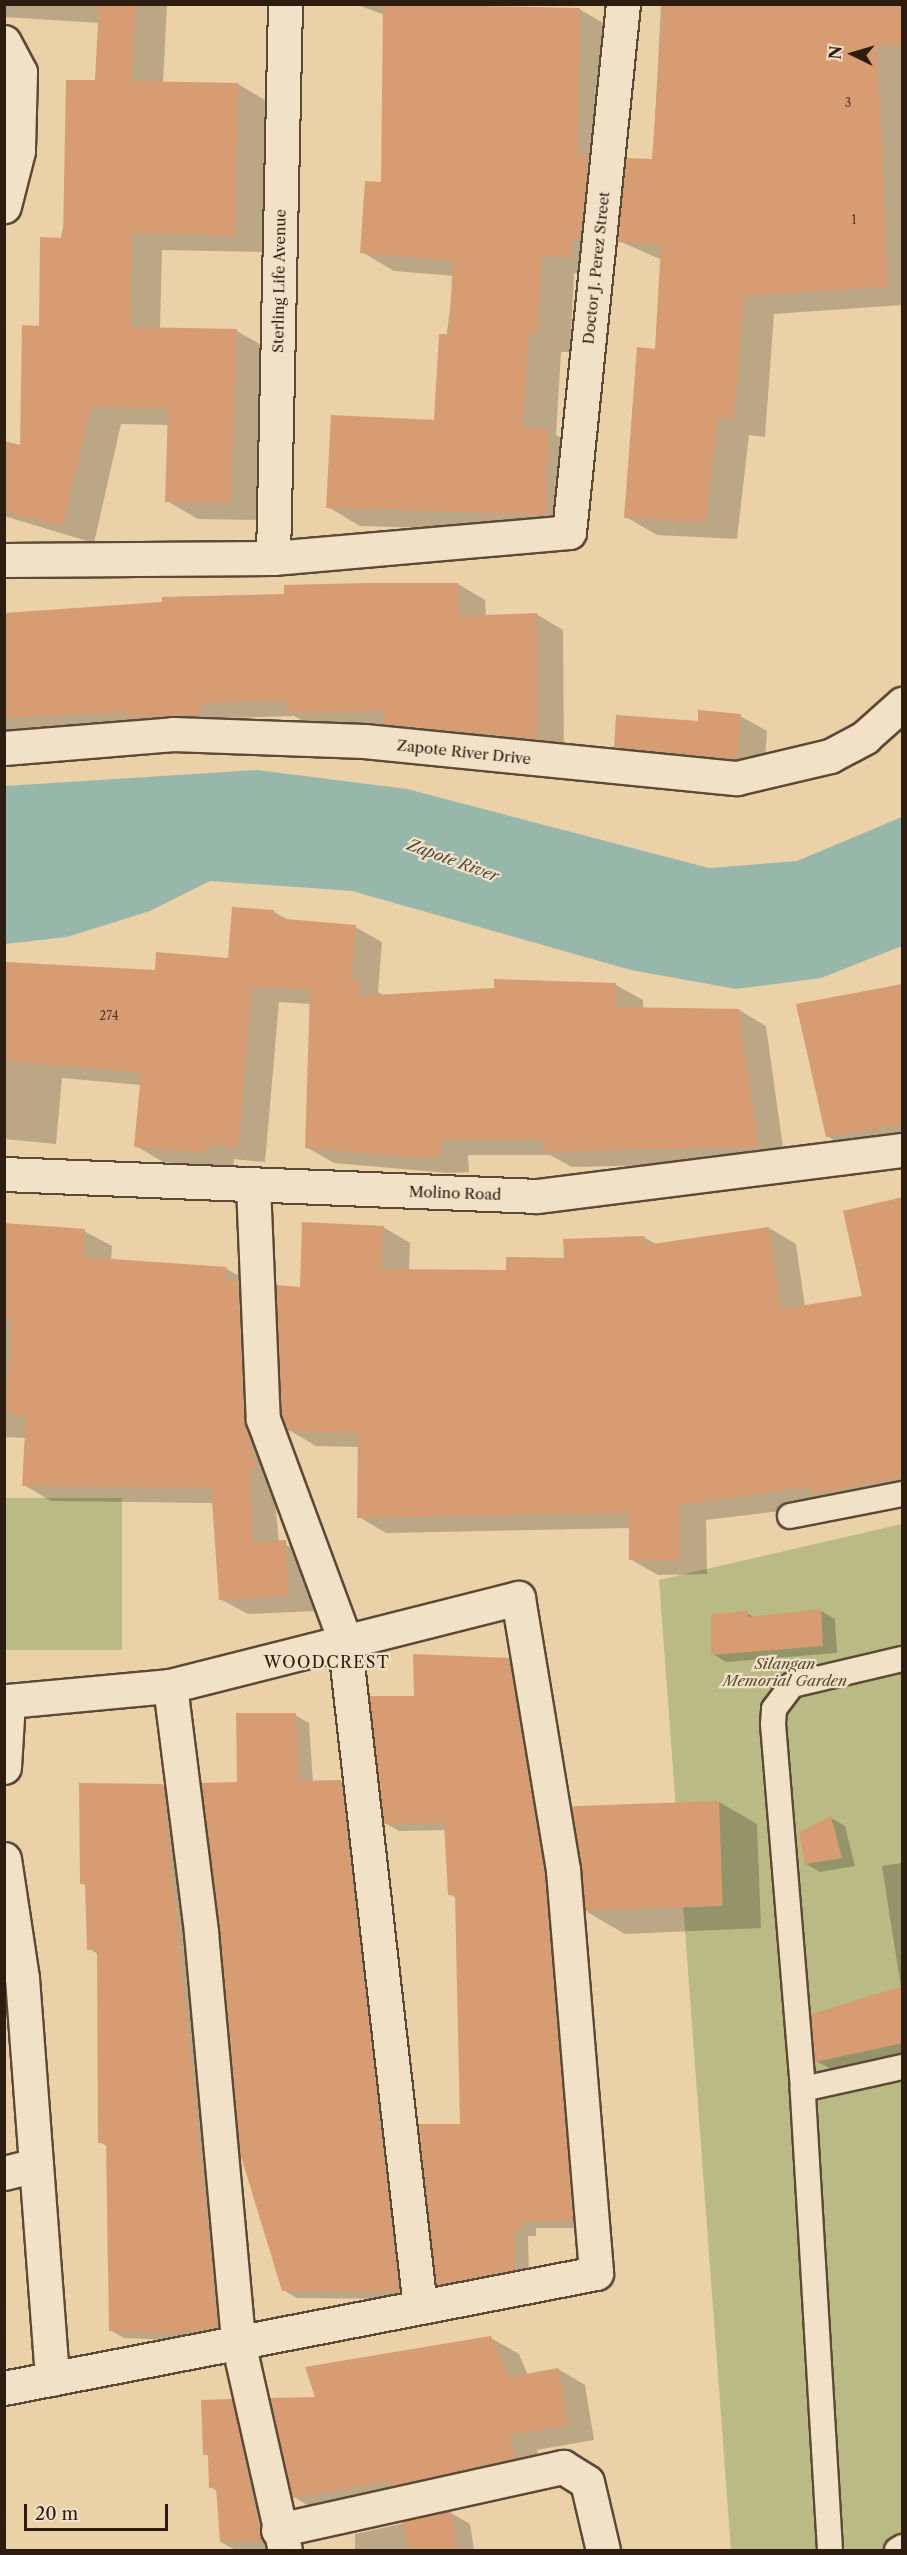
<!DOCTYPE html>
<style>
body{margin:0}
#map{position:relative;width:907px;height:2555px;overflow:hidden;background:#ead1a8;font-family:"Libre Caslon Text",serif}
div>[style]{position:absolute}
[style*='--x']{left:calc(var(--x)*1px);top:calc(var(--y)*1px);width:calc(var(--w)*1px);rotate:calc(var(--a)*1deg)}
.green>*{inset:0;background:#baba85;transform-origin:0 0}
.water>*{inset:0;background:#98b7ab}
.shadow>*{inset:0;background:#0003}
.building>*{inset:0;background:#d79c72;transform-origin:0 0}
.roads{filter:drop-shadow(2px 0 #5c4936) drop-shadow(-2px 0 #5c4936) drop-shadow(0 2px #5c4936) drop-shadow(0 -2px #5c4936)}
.service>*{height:24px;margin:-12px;padding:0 12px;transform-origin:12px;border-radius:12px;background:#f1e1c6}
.minor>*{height:33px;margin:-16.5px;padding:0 16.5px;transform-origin:16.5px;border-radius:16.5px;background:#f1e1c6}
.secondary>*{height:33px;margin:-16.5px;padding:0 16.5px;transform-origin:16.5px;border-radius:16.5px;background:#f1e1c6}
span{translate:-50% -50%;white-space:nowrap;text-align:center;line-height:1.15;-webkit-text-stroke:4.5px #f1e1c6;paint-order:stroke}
.number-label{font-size:12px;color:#583c28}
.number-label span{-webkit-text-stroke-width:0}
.street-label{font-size:15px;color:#2d1c10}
.park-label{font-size:15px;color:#574b33;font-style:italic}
.water-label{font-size:16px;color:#4d4a3e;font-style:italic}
.neighbourhood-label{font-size:16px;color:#2d1c10;letter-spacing:1.5px}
.frame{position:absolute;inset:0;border:6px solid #2d1c10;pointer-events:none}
.north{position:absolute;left:823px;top:24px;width:60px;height:60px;-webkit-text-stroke:4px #f1e1c6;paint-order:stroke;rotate:275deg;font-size:16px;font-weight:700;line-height:24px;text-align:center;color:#2d1c10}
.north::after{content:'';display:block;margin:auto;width:21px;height:27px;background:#2d1c10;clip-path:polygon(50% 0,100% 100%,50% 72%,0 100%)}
.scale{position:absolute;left:24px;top:2504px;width:144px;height:27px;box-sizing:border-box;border:3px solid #2d1c10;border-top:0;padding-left:8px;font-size:18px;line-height:21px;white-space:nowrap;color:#2d1c10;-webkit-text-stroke:4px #f1e1c6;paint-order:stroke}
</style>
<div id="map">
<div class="green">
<i style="left:5px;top:1498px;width:117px;height:152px"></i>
<i style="clip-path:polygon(902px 1524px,902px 2550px,731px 2550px,659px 1580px)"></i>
</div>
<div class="water">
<i style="clip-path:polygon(257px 770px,407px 789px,709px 868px,797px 861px,902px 817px,902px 946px,821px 978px,736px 989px,631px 970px,352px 891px,210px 881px,150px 911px,67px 937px,5px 944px,5px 786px)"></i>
</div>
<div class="shadow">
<i style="clip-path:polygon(4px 4px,167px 4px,163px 83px,238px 84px,268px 102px,265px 252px,162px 250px,160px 329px,237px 331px,268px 349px,261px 520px,198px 519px,167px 501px,169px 425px,121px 424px,94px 543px,4px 516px,4px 443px,22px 447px,40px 327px,97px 82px,100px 23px,4px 17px)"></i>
<i style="clip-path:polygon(355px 4px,579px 9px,612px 28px,604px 276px,574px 273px,570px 352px,561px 352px,556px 435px,581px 449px,578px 532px,360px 526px,328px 507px,436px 422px,454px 276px,394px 271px,362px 252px,382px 184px,385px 15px)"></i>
<i style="clip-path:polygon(661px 4px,902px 4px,902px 305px,774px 314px,765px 437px,749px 435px,737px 539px,657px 535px,626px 517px,656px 350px,662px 260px,619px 241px,653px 161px)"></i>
<i style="clip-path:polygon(458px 584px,485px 600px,486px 616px,536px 614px,563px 630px,564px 754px,412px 739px,391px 727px,316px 728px,294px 716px,227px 718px,227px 730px,4px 750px,4px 617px)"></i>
<i style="clip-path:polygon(740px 716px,767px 731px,764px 774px,642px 762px,615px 746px)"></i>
<i style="clip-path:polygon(274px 912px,290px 921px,355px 927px,382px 942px,378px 992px,385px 996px,616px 985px,643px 1000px,643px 1009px,739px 1010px,766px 1026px,785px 1162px,572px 1167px,550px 1155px,468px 1155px,469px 1172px,448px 1173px,334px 1163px,306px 1147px,311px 1004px,279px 1002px,265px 1162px,234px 1159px,233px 1168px,163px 1162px,136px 1146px,141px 1085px,62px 1078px,56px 1144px,4px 1139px,4px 962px,156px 972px,229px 959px)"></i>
<i style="clip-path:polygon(902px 984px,902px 1144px,855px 1152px,827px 1136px,798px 1005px)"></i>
<i style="clip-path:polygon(902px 1199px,902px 1496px,706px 1520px,707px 1574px,658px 1575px,630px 1559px,631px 1528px,386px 1533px,359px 1517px,359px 1447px,316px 1446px,289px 1430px,302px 1289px,383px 1227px,410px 1243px,409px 1270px,507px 1272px,644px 1237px,657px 1245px,769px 1228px,796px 1244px,805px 1307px,864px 1297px)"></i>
<i style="clip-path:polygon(4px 1225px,84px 1231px,112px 1246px,111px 1261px,227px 1269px,254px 1285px,279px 1542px,313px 1557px,316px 1611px,248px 1614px,220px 1599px,213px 1503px,51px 1501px,24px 1485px,26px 1438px,4px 1437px)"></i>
<i style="clip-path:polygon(821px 1611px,835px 1619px,837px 1653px,726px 1662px,713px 1654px,747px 1613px,755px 1618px)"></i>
<i style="clip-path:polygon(509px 1660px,523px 1668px,558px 1881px,586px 2228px,536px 2228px,536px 2236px,528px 2236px,529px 2277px,452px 2292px,438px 2284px,461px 2125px,456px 1898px,450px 1894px,446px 1830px,399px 1831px,385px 1823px,415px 1697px)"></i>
<i style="clip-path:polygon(295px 1715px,309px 1723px,313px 1783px,341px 1782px,355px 1790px,413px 2299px,297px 2298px,283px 2290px,239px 1784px)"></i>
<i style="clip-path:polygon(163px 1786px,177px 1794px,231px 2335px,193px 2341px,124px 2338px,110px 2330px,108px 2147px,99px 2142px,98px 1954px,89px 1949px,87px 1886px,81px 1883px)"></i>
<i style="clip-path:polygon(719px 1802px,757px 1824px,761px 1928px,625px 1934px,587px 1912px)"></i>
<i style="clip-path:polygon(831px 1818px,845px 1826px,855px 1866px,820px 1872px,806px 1864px)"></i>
<i style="clip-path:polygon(902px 1863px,902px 2054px,831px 2069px,816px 2061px,901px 1988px,882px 1866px)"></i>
<i style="clip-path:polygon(491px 2338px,519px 2354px,528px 2375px,558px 2369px,585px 2385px,594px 2440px,537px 2450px,542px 2474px,321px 2513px,294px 2497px)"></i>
<i style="clip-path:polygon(231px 2401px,246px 2409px,277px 2549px,235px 2550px,221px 2542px,217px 2491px,211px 2487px,210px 2457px,205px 2454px)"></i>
<i style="clip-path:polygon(451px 2513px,470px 2524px,474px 2550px,355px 2550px,355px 2534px)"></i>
</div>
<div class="building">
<i style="clip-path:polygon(99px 4px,136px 4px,132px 81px,238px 83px,235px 236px,132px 233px,130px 327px,237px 329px,231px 503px,165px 502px,168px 408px,91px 407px,63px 526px,4px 512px,4px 441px,20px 445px,22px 325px,39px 326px,40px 237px,63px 238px,66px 80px,95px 80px)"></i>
<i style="clip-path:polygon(383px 4px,580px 8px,578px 154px,589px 155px,580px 239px,573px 239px,572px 258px,542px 256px,538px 334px,529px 334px,523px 428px,549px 429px,546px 515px,326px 508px,331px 415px,434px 420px,439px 334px,449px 334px,453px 261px,360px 253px,365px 181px,381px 182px)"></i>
<i style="clip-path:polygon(663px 4px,903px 4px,903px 45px,877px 46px,888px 287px,744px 296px,734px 420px,718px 418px,706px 522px,624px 518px,637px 347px,655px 349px,661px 245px,618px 242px,626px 158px,652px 159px)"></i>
<i style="clip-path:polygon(369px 583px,458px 583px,460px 616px,537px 613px,537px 739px,383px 724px,384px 711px,287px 713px,287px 701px,200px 703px,200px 715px,130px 717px,130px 712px,4px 718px,4px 613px,162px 602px,162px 597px,284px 594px,284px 585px)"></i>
<i style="clip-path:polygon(698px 710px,741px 714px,737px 759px,614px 747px,616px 715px,698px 721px)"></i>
<i style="clip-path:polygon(232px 907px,274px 910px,274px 918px,356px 925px,351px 979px,360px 980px,359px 996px,494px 988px,494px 979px,616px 983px,616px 1007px,739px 1009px,758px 1147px,543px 1152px,543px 1140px,441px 1140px,442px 1157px,420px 1158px,305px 1148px,310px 990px,252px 987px,238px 1147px,207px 1145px,206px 1153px,134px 1147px,141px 1073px,4px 1061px,4px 962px,155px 970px,156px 952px,228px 958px)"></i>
<i style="clip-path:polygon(903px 984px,903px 1124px,826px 1137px,796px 1004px)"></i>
<i style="clip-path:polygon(903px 1197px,903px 1478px,812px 1494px,811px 1487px,679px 1505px,680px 1560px,629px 1560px,629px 1513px,357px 1518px,358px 1433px,288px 1431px,282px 1415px,276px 1285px,300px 1287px,302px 1222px,384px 1226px,381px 1269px,506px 1270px,506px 1257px,564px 1258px,563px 1239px,644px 1236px,645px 1245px,769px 1227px,781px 1309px,862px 1296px,843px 1211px)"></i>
<i style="clip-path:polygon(4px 1223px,85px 1229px,83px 1257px,227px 1267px,226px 1280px,238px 1282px,244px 1420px,257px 1470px,250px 1470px,253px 1542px,286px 1540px,289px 1596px,219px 1600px,211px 1488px,22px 1486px,26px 1415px,6px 1414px,12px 1318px,4px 1317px)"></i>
<i style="clip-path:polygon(821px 1609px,823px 1646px,711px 1655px,711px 1614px,748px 1611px,748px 1617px)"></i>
<i style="clip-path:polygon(413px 1654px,509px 1658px,544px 1872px,573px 2221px,522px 2221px,522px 2229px,515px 2229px,515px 2270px,436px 2285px,418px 2124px,460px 2124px,455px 1895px,448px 1895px,444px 1823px,384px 1824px,369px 1696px,414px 1696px)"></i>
<i style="clip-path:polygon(236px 1713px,296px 1713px,299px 1781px,341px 1780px,399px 2292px,282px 2291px,240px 2153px,201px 1783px,237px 1782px)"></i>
<i style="clip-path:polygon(79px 1783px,163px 1784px,218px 2327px,178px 2334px,109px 2331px,106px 2143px,98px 2143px,97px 1950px,87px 1950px,85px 1884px,80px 1884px)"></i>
<i style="left:719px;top:1801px;width:105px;height:148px;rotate:88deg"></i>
<i style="clip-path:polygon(831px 1816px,842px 1858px,805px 1864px,799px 1832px)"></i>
<i style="clip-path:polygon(903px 1986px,903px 2043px,815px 2062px,811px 2014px)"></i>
<i style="clip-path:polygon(491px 2336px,509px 2377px,558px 2368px,568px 2425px,510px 2435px,515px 2458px,392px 2486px,391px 2481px,292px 2498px,270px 2398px,315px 2397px,305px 2367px)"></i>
<i style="clip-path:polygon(232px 2399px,260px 2533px,263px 2541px,220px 2542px,216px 2487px,209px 2488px,208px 2455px,203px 2455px,201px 2400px)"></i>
<i style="clip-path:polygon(451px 2511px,457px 2550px,409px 2550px,402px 2522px)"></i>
</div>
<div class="roads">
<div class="service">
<i style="--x:790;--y:1516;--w:114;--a:-11.1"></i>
<i style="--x:803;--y:2089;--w:101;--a:-12.5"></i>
<i style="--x:830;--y:2550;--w:462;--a:-93.4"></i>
<i style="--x:803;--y:2089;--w:366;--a:-94.7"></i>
<i style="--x:773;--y:1724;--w:15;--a:-86"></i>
<i style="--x:774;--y:1709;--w:30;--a:-53"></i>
<i style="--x:792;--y:1685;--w:113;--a:-13.3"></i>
<i style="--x:897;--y:2550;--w:6;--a:-31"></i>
</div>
<div class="minor">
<i style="--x:4;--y:42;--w:34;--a:62"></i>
<i style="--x:20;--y:72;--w:79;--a:91.5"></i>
<i style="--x:18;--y:151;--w:57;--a:104.3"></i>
<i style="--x:273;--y:558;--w:554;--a:-88.76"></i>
<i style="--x:4;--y:560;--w:269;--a:-0.4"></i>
<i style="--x:273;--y:558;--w:297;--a:-5"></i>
<i style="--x:569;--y:532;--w:531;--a:-84.16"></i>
<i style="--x:253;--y:1185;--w:234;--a:87.6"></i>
<i style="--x:263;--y:1419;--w:233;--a:69.7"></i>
<i style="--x:344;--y:1638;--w:673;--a:83.52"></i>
<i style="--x:170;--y:1686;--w:249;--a:82.8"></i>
<i style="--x:201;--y:1933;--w:411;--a:84.8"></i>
<i style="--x:238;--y:2342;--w:213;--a:77.3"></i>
<i style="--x:4;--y:1767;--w:66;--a:-86.5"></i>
<i style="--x:8;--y:1701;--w:163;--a:-5.3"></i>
<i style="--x:170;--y:1686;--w:359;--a:-14.2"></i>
<i style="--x:518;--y:1598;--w:276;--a:80.6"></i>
<i style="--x:563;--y:1870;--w:404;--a:85.3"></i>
<i style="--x:596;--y:2273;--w:603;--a:169.01"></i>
<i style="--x:4;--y:1859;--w:120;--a:81.4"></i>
<i style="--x:22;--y:1978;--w:402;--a:85.7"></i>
<i style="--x:4;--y:2173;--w:33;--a:-14"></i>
<i style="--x:278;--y:2530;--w:292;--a:-12.5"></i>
<i style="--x:563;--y:2467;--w:28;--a:32"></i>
<i style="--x:587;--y:2482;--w:70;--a:76.8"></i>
</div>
<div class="secondary">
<i style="--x:4;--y:748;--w:170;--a:-4.7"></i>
<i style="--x:173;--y:734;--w:191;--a:2.1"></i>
<i style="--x:364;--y:741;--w:375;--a:5.7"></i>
<i style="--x:737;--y:778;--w:96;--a:-13.3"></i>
<i style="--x:830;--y:756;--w:40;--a:-28"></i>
<i style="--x:865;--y:737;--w:50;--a:-41.7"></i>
<i style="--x:4;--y:1174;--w:533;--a:2.36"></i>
<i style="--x:537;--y:1196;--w:368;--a:-7.2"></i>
</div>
</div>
<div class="number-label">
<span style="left:848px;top:103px">3</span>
<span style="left:854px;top:220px">1</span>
<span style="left:109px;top:1016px">274</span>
</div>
<div class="street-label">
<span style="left:596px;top:268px;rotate:-84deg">Doctor J. Perez Street</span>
<span style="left:279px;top:281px;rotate:-89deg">Sterling Life Avenue</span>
<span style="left:464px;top:752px;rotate:6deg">Zapote River Drive</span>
<span style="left:455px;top:1193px;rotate:2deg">Molino Road</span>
</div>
<div class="park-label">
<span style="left:785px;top:1672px">Silangan<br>Memorial Garden</span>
</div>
<div class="water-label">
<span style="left:453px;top:860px;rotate:20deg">Zapote River</span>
</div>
<div class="neighbourhood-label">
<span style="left:327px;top:1662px">WOODCREST</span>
</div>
<div class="frame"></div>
<div class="north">N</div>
<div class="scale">20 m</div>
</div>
